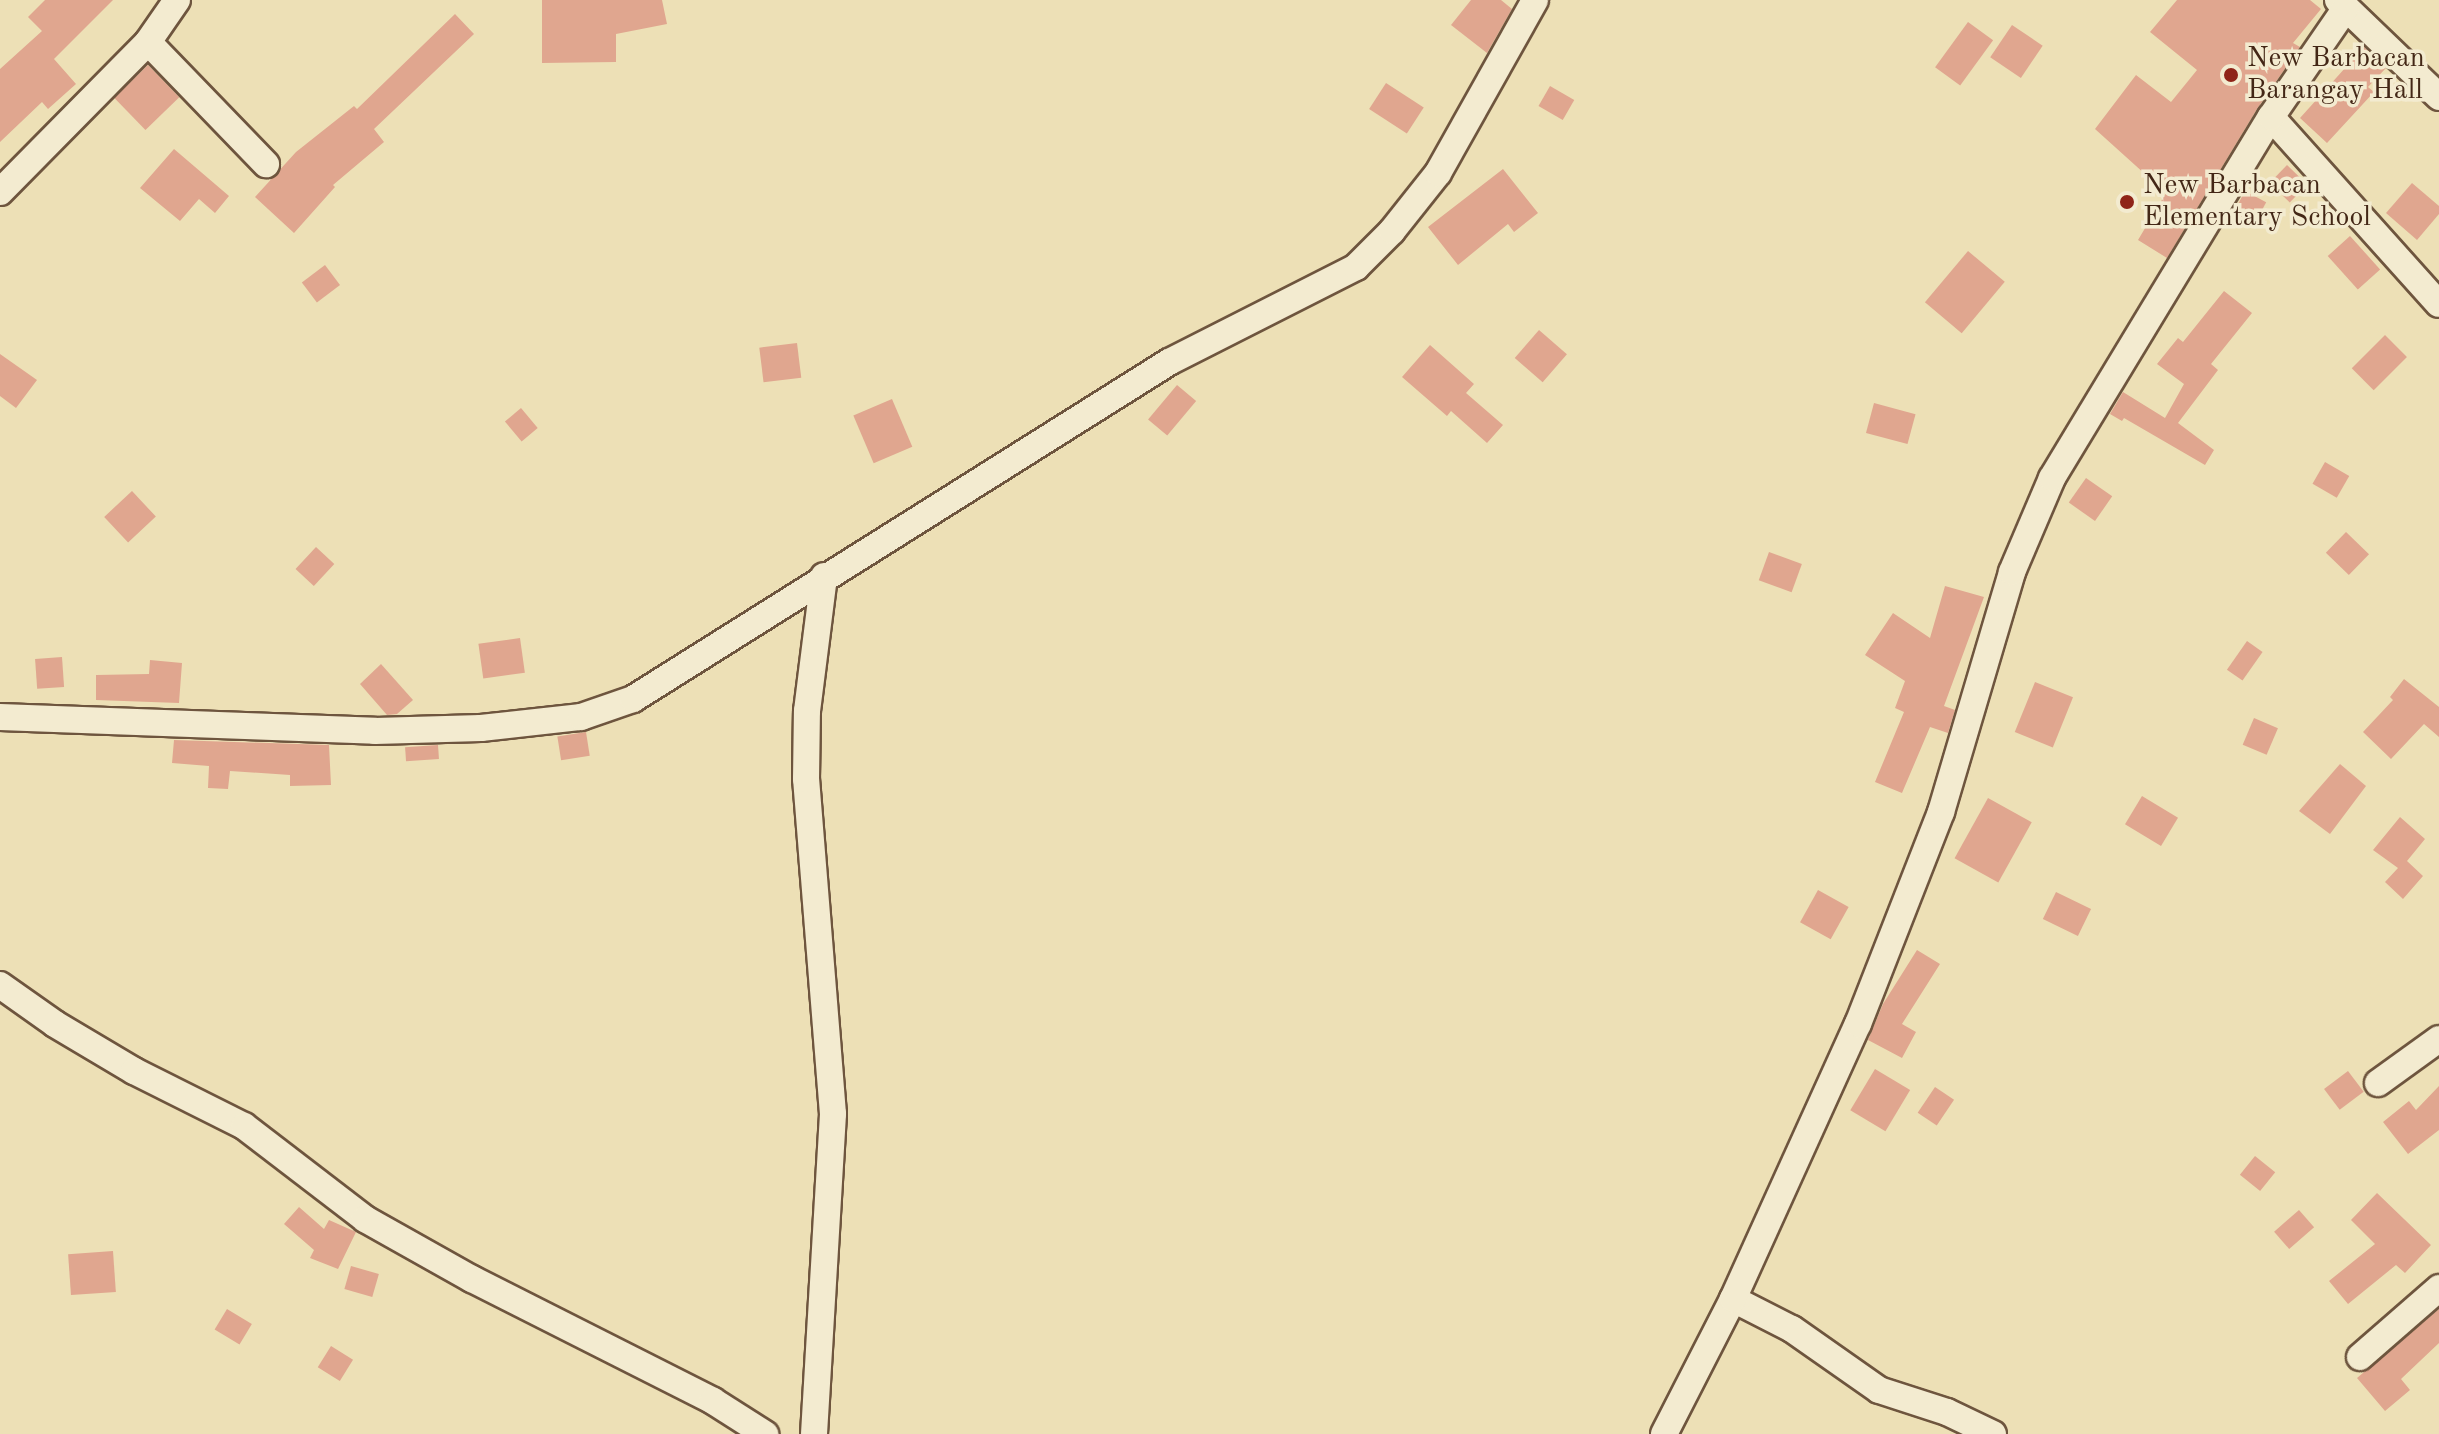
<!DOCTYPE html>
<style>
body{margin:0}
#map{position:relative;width:2439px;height:1434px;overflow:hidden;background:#ede0b6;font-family:"Old Standard TT",serif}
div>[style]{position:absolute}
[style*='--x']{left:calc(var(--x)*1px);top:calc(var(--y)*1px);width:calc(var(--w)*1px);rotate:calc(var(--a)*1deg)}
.building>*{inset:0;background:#e0a68f;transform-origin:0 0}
.roads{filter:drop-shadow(2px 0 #6e553e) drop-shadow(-2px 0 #6e553e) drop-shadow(0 2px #6e553e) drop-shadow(0 -2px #6e553e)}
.minor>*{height:26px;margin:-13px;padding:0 13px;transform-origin:13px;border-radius:13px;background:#f3ebd0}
.dots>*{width:22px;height:22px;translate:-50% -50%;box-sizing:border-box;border:4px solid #f3ebd0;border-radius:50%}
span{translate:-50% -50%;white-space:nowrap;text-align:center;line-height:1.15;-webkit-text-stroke:7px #f3ebd0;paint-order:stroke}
.poi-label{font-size:28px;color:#432716}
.left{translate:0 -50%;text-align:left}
</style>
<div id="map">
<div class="building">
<i style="clip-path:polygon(45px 0,113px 0,54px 59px,76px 84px,48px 109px,42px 102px,0 142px,0 69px,42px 31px,28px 17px)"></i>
<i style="clip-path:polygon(542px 0,662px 0,667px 24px,616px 34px,616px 62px,542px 63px)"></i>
<i style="clip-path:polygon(1471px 0,1501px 0,1512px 9px,1487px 53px,1451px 25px)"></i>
<i style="clip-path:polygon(2177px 0,2310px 0,2321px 9px,2293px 43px,2300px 47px,2257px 109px,2167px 258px,2138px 240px,2166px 193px,2095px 129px,2136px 75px,2171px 102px,2197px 70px,2150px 32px)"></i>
<i style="clip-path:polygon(455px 14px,474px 34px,374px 129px,384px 142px,333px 185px,335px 187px,294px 233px,255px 197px,296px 152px,354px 106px,357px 109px)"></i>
<i style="left:1968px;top:22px;width:31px;height:56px;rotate:36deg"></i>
<i style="left:2012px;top:25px;width:37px;height:39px;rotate:34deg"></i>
<i style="clip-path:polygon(2364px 47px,2386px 68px,2368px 87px,2374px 92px,2327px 143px,2300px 118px)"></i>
<i style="left:148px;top:65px;width:45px;height:47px;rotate:46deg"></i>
<i style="left:1386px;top:83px;width:45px;height:31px;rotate:33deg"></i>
<i style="left:1550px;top:86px;width:28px;height:23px;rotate:30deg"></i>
<i style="clip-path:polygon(174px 149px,229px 196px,215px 213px,199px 199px,180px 221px,140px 188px)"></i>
<i style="left:2287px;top:165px;width:28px;height:25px;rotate:44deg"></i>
<i style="clip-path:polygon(1503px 169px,1538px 213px,1514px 232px,1508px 224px,1458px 265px,1428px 227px)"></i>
<i style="clip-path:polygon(2412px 183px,2439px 206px,2439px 214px,2417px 240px,2386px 213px)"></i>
<i style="left:2245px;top:191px;width:24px;height:29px;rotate:28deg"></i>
<i style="left:2350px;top:236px;width:45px;height:30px;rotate:48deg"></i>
<i style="left:1968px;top:251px;width:48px;height:67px;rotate:40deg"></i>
<i style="left:325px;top:265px;width:25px;height:29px;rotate:53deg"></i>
<i style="clip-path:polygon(2224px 291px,2252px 313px,2211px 364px,2218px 370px,2178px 423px,2214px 450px,2205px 465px,2124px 418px,2122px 421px,2110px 414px,2123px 392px,2165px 418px,2184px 384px,2157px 364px,2178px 338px,2183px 342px)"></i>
<i style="left:1539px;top:330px;width:37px;height:37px;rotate:41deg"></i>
<i style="left:2385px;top:335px;width:31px;height:47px;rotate:45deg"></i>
<i style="left:797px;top:343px;width:35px;height:38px;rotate:83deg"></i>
<i style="clip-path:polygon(1430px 345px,1474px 384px,1466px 393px,1503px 425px,1487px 443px,1451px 411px,1447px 416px,1402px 377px)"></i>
<i style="clip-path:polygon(0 354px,37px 380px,16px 408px,0 396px)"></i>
<i style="left:1177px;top:385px;width:25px;height:45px;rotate:40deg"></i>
<i style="left:892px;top:399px;width:52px;height:42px;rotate:67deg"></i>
<i style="left:1874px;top:403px;width:43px;height:31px;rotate:15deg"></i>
<i style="left:521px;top:408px;width:26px;height:21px;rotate:50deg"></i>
<i style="left:2325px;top:462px;width:28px;height:25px;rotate:30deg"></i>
<i style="left:2086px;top:478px;width:32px;height:30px;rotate:35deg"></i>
<i style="left:132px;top:491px;width:35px;height:38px;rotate:47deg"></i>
<i style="left:2346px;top:532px;width:32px;height:29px;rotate:44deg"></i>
<i style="left:316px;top:547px;width:25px;height:30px;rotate:43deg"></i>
<i style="left:1769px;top:552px;width:35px;height:30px;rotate:20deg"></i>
<i style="clip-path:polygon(1945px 586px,1984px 597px,1944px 706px,1955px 710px,1948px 733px,1930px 727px,1902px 793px,1875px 782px,1904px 712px,1895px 708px,1905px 681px,1865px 655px,1893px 613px,1930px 638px)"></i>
<i style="left:520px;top:638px;width:35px;height:42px;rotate:82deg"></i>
<i style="left:2247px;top:641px;width:19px;height:35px;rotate:35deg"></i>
<i style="left:62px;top:657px;width:30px;height:27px;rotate:86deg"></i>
<i style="clip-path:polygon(150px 660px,182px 663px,179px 703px,96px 700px,96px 675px,149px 674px)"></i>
<i style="clip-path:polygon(381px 664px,413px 700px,397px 714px,387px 715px,360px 684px)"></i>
<i style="clip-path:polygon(2404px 679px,2439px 707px,2439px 737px,2424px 724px,2391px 759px,2363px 732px,2393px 700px,2390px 697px)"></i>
<i style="left:2035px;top:682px;width:41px;height:54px;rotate:22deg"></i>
<i style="left:2254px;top:718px;width:26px;height:29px;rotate:23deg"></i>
<i style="left:586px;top:732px;width:24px;height:29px;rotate:81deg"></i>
<i style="clip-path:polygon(174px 740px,329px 745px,331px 785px,290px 786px,290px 775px,230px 771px,228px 789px,208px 788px,209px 766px,172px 763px)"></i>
<i style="left:438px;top:745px;width:14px;height:33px;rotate:86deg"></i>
<i style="clip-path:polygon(2340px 764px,2366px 786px,2330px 834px,2299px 811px)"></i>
<i style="left:2142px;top:796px;width:42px;height:33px;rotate:31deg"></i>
<i style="left:1988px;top:798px;width:50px;height:69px;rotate:29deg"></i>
<i style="clip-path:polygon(2400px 817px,2425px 839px,2407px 861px,2423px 876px,2403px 899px,2385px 882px,2398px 868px,2373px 850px)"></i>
<i style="left:1818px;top:890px;width:35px;height:37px;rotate:29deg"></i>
<i style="left:2056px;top:892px;width:39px;height:30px;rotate:26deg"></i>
<i style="clip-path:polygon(1917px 950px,1940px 964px,1902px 1024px,1916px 1032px,1902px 1058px,1868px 1040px,1883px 1004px)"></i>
<i style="left:1875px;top:1069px;width:41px;height:48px;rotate:31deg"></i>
<i style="left:2348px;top:1071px;width:26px;height:30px;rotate:53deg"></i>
<i style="clip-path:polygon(2439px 1086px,2439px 1130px,2408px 1154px,2383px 1122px,2409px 1101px,2416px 1110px)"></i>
<i style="left:1935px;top:1087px;width:23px;height:31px;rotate:34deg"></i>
<i style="left:2255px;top:1156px;width:26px;height:24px;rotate:39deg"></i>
<i style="clip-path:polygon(2377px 1193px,2431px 1245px,2405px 1273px,2396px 1265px,2348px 1304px,2329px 1281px,2375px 1244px,2351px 1220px)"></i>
<i style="clip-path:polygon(299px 1207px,324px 1229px,329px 1220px,356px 1232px,338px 1269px,310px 1258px,314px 1250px,284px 1224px)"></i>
<i style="left:2299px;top:1210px;width:23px;height:33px;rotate:49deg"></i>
<i style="left:113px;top:1251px;width:41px;height:45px;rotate:86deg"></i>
<i style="left:351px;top:1266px;width:29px;height:24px;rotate:16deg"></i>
<i style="left:227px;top:1309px;width:29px;height:24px;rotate:31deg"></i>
<i style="clip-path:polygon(2439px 1309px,2439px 1343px,2401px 1379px,2410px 1390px,2385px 1411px,2357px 1378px)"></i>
<i style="left:331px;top:1346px;width:26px;height:25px;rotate:32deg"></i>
</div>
<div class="roads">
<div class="minor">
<i style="--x:2338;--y:0;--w:140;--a:43.8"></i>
<i style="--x:148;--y:42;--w:170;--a:46"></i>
<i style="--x:2271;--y:117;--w:251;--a:48.1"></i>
<i style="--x:0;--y:192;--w:211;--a:-45.4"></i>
<i style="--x:148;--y:42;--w:51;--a:-55.4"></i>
<i style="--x:0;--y:717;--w:375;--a:2.1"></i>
<i style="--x:375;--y:731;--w:106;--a:-1.6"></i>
<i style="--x:481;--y:728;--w:101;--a:-6.3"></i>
<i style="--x:581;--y:717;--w:55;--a:-19.1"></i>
<i style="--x:633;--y:699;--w:633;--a:-32.16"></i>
<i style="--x:1169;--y:362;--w:210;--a:-26.9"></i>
<i style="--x:1356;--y:267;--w:51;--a:-45"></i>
<i style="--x:1392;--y:231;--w:74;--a:-51.6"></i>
<i style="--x:1438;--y:173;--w:198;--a:-60.7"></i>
<i style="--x:0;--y:985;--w:67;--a:35.3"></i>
<i style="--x:55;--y:1024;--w:92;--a:30.7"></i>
<i style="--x:134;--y:1071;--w:123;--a:26.6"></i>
<i style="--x:244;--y:1126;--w:153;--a:37.5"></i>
<i style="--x:365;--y:1219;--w:123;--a:29.3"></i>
<i style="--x:472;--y:1279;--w:270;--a:26.8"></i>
<i style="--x:713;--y:1401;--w:62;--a:32.4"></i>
<i style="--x:2378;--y:1083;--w:75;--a:-35.8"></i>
<i style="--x:1733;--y:1299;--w:66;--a:27"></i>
<i style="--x:1792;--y:1329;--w:106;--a:35"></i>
<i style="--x:1879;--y:1390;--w:71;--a:17.9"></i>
<i style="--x:1947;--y:1412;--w:51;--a:25.6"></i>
<i style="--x:2360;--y:1357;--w:105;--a:-41.1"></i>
<i style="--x:814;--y:1434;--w:321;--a:-86.6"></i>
<i style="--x:833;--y:1114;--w:336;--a:-94.6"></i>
<i style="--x:806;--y:779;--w:68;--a:-89.2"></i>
<i style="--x:807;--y:711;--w:136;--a:-82.8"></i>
<i style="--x:1664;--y:1434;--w:152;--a:-62.9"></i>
<i style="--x:1733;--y:1299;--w:302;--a:-65.6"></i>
<i style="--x:1858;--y:1024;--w:228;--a:-68.6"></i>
<i style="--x:1941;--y:812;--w:250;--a:-73.5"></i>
<i style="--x:2012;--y:572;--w:102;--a:-66.9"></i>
<i style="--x:2052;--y:478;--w:422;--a:-58.8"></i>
<i style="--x:2271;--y:117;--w:132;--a:-55.5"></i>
</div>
</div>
<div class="dots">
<i style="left:2231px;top:75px;background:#8f2418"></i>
<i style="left:2127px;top:202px;background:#8f2418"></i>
</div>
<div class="poi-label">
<span class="left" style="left:2247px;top:75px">New Barbacan<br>Barangay Hall</span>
<span class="left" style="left:2143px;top:202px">New Barbacan<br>Elementary School</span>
</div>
</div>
